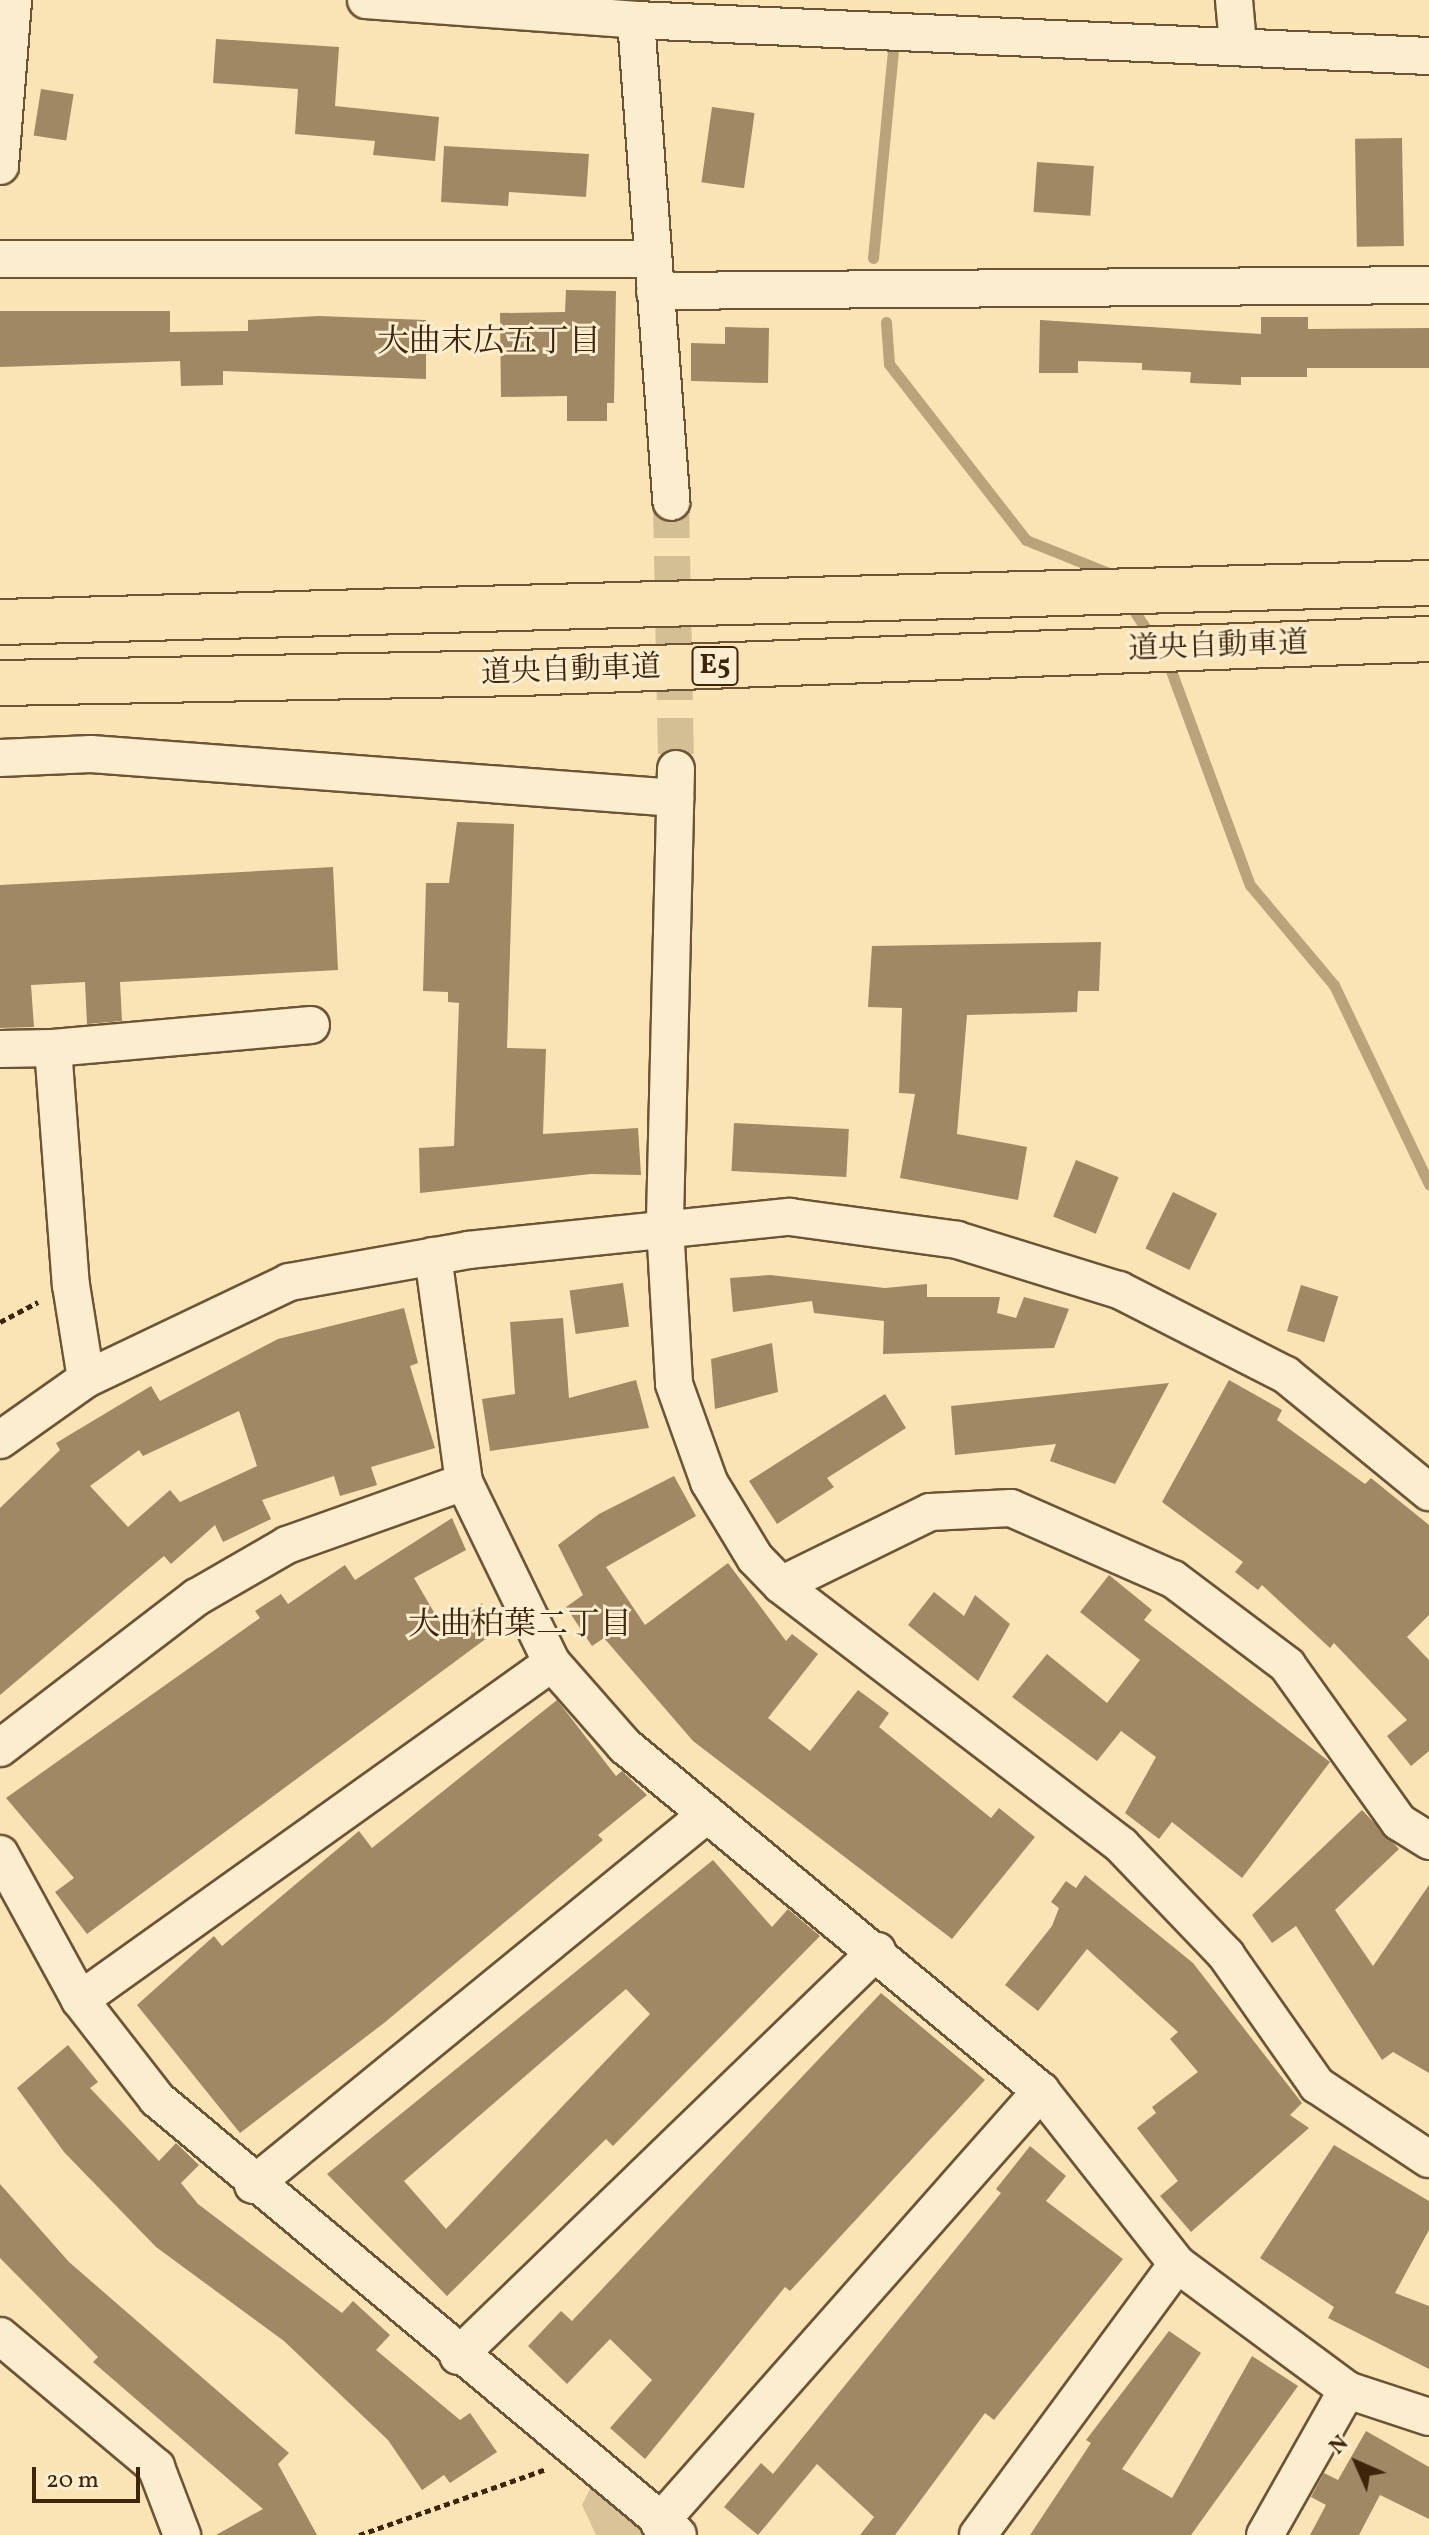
<!DOCTYPE html>
<meta charset="utf-8">
<style>
body{margin:0}
#map{position:relative;width:1429px;height:2535px;overflow:hidden;background:#fae4b5;font-family:Vollkorn,"Noto Serif JP",serif}
div>[style]{position:absolute}
[style*='--x']{left:calc(var(--x)*1px);top:calc(var(--y)*1px);width:calc(var(--w)*1px);rotate:calc(var(--a)*1deg)}
.green>*{inset:0;background:#dac398}
.stream>*{height:11px;margin:-5.5px;padding:0 5.5px;transform-origin:5.5px;border-radius:5.5px;background:#baa37b}
.building>*{inset:0;background:#9f8863;transform-origin:0 0}
.minor-tunnel>*{height:36px;margin-top:-18px;transform-origin:0;background:repeating-linear-gradient(90deg,#d4be93 0 36px,transparent 0 54px)}
.path>*{height:5px;margin-top:-2.5px;transform-origin:0;background:repeating-linear-gradient(90deg,#3d240b 0 6px,transparent 0 10px)}
.roads{filter:drop-shadow(2px 0 #6c5436) drop-shadow(-2px 0 #6c5436) drop-shadow(0 2px #6c5436) drop-shadow(0 -2px #6c5436)}
.minor>*{height:36px;margin:-18px;padding:0 18px;transform-origin:18px;border-radius:18px;background:#fcedcf}
.highway>*{height:44px;margin:-22px;padding:0 22px;transform-origin:22px;border-radius:22px;background:#fae4b5}
span{translate:-50% -50%;white-space:nowrap;text-align:center;line-height:1.15;-webkit-text-stroke:6px #fcedcf;paint-order:stroke}
.shield-label span{padding:2px 6px;background:#fcedcf;border:2px solid;border-radius:6px;-webkit-text-stroke-width:0}
.shield-label{font-size:28px;color:#3d240b;font-weight:700}
.street-label{font-size:30px;color:#3d240b}
.neighbourhood-label{font-size:32px;color:#3d240b}
.north{position:absolute;left:1317px;top:2423px;width:80px;height:80px;-webkit-text-stroke:6px #fcedcf;paint-order:stroke;rotate:315deg;font-size:22px;font-weight:700;line-height:32px;text-align:center;color:#3d240b}
.north::after{content:'';display:block;margin:auto;width:28px;height:36px;background:#3d240b;clip-path:polygon(50% 0,100% 100%,50% 72%,0 100%)}
.scale{position:absolute;left:32px;top:2467px;width:108px;height:36px;box-sizing:border-box;border:4px solid #3d240b;border-top:0;padding-left:10px;font-size:24px;line-height:28px;white-space:nowrap;color:#3d240b;-webkit-text-stroke:6px #fcedcf;paint-order:stroke}
</style>
<div id="map">
<div class="green">
<i style="clip-path:polygon(591px 2487px,652px 2535px,596px 2535px,582px 2505px)"></i>
</div>
<div class="stream">
<i style="--x:873;--y:258;--w:208;--a:-84.5"></i>
<i style="--x:886;--y:322;--w:42;--a:85.9"></i>
<i style="--x:889;--y:364;--w:223;--a:52.1"></i>
<i style="--x:1026;--y:540;--w:92;--a:21.8"></i>
<i style="--x:1136;--y:614;--w:18;--a:56"></i>
<i style="--x:1170;--y:668;--w:231;--a:69.8"></i>
<i style="--x:1250;--y:885;--w:131;--a:50"></i>
<i style="--x:1334;--y:985;--w:221;--a:64.5"></i>
</div>
<div class="building">
<i style="clip-path:polygon(216px 39px,339px 47px,335px 106px,439px 117px,435px 161px,373px 155px,375px 141px,295px 134px,298px 89px,213px 83px)"></i>
<i style="left:41px;top:89px;width:33px;height:47px;rotate:9deg"></i>
<i style="left:712px;top:107px;width:43px;height:76px;rotate:8deg"></i>
<i style="left:1402px;top:138px;width:108px;height:47px;rotate:89deg"></i>
<i style="clip-path:polygon(444px 146px,589px 154px,586px 197px,509px 192px,508px 206px,441px 202px)"></i>
<i style="left:1037px;top:162px;width:57px;height:50px;rotate:4deg"></i>
<i style="clip-path:polygon(566px 290px,616px 291px,614px 403px,607px 403px,607px 421px,567px 421px,567px 396px,501px 397px,500px 313px,565px 312px)"></i>
<i style="clip-path:polygon(0 311px,170px 311px,170px 332px,248px 331px,248px 320px,318px 316px,426px 320px,426px 379px,223px 371px,223px 385px,181px 386px,180px 361px,0 367px)"></i>
<i style="clip-path:polygon(1261px 317px,1308px 317px,1308px 329px,1429px 328px,1429px 368px,1307px 368px,1307px 377px,1241px 377px,1241px 385px,1190px 383px,1191px 372px,1142px 370px,1142px 363px,1078px 361px,1078px 373px,1039px 373px,1040px 320px,1261px 334px)"></i>
<i style="clip-path:polygon(725px 327px,769px 328px,768px 383px,691px 381px,691px 343px,725px 344px)"></i>
<i style="clip-path:polygon(457px 822px,514px 824px,507px 1048px,546px 1049px,543px 1134px,638px 1128px,641px 1175px,591px 1174px,420px 1193px,419px 1148px,454px 1146px,459px 1003px,448px 1002px,448px 992px,423px 991px,426px 883px,449px 883px)"></i>
<i style="clip-path:polygon(333px 867px,338px 970px,120px 982px,122px 1021px,87px 1024px,85px 982px,31px 985px,34px 1027px,0 1028px,0 885px)"></i>
<i style="clip-path:polygon(1101px 942px,1099px 991px,1078px 991px,1077px 1012px,967px 1015px,957px 1134px,1027px 1147px,1018px 1200px,900px 1178px,915px 1094px,899px 1093px,902px 1008px,868px 1007px,872px 946px)"></i>
<i style="left:734px;top:1123px;width:115px;height:48px;rotate:3deg"></i>
<i style="left:1076px;top:1160px;width:46px;height:61px;rotate:22deg"></i>
<i style="left:1173px;top:1192px;width:49px;height:63px;rotate:26deg"></i>
<i style="clip-path:polygon(770px 1275px,885px 1288px,927px 1284px,927px 1297px,1000px 1297px,997px 1313px,1016px 1318px,1024px 1297px,1069px 1309px,1054px 1348px,883px 1354px,884px 1321px,814px 1313px,812px 1301px,733px 1312px,730px 1278px)"></i>
<i style="left:623px;top:1283px;width:44px;height:54px;rotate:82deg"></i>
<i style="left:1301px;top:1285px;width:39px;height:48px;rotate:17deg"></i>
<i style="clip-path:polygon(evenodd,404px 1308px,418px 1363px,410px 1366px,435px 1448px,371px 1467px,377px 1485px,340px 1496px,334px 1476px,262px 1500px,271px 1519px,223px 1542px,215px 1525px,171px 1564px,164px 1556px,0 1695px,0 1508px,60px 1450px,56px 1443px,151px 1386px,160px 1401px,278px 1339px,404px 1308px,239px 1411px,257px 1466px,180px 1502px,170px 1490px,128px 1527px,90px 1486px,139px 1450px,143px 1456px,239px 1411px)"></i>
<i style="clip-path:polygon(563px 1318px,569px 1398px,636px 1380px,649px 1428px,490px 1451px,482px 1399px,515px 1394px,510px 1322px)"></i>
<i style="clip-path:polygon(772px 1343px,778px 1392px,715px 1409px,711px 1359px)"></i>
<i style="clip-path:polygon(1229px 1380px,1282px 1410px,1277px 1420px,1365px 1484px,1371px 1478px,1429px 1525px,1429px 1615px,1407px 1637px,1429px 1660px,1429px 1751px,1411px 1766px,1387px 1736px,1407px 1720px,1334px 1643px,1330px 1648px,1262px 1585px,1258px 1590px,1235px 1572px,1243px 1562px,1162px 1502px)"></i>
<i style="clip-path:polygon(1169px 1383px,1115px 1484px,1050px 1461px,1056px 1444px,955px 1455px,951px 1406px)"></i>
<i style="clip-path:polygon(885px 1394px,906px 1428px,827px 1478px,834px 1487px,777px 1524px,749px 1481px)"></i>
<i style="clip-path:polygon(674px 1476px,696px 1516px,606px 1567px,645px 1625px,728px 1563px,786px 1641px,792px 1634px,818px 1654px,768px 1718px,810px 1751px,858px 1690px,889px 1713px,879px 1727px,991px 1818px,999px 1808px,1035px 1837px,952px 1939px,693px 1741px,604px 1638px,592px 1646px,566px 1607px,583px 1595px,558px 1545px,599px 1514px)"></i>
<i style="clip-path:polygon(452px 1518px,466px 1550px,414px 1578px,445px 1631px,482px 1603px,491px 1635px,87px 1934px,55px 1892px,74px 1878px,6px 1798px,260px 1618px,255px 1611px,281px 1594px,288px 1604px,345px 1565px,355px 1580px)"></i>
<i style="clip-path:polygon(1109px 1575px,1152px 1610px,1144px 1620px,1330px 1762px,1242px 1878px,1172px 1822px,1159px 1839px,1125px 1813px,1156px 1757px,1121px 1731px,1097px 1761px,1012px 1697px,1047px 1654px,1107px 1703px,1140px 1660px,1080px 1612px)"></i>
<i style="clip-path:polygon(934px 1592px,964px 1616px,975px 1595px,1010px 1624px,978px 1681px,908px 1625px)"></i>
<i style="clip-path:polygon(557px 1700px,616px 1776px,622px 1771px,647px 1795px,598px 1835px,603px 1840px,384px 2023px,240px 2133px,137px 2005px,214px 1936px,222px 1946px,359px 1831px,372px 1848px)"></i>
<i style="clip-path:polygon(1362px 1810px,1399px 1849px,1335px 1910px,1373px 1966px,1429px 1885px,1429px 2073px,1393px 2052px,1382px 2060px,1296px 1926px,1272px 1943px,1252px 1915px)"></i>
<i style="clip-path:polygon(evenodd,713px 1860px,772px 1927px,788px 1909px,820px 1936px,613px 2146px,606px 2139px,447px 2296px,327px 2174px,713px 1860px,626px 1989px,650px 2014px,446px 2229px,404px 2181px,626px 1989px)"></i>
<i style="clip-path:polygon(1085px 1875px,1193px 1963px,1302px 2103px,1290px 2115px,1309px 2128px,1191px 2232px,1160px 2196px,1178px 2181px,1137px 2128px,1156px 2113px,1152px 2107px,1198px 2072px,1170px 2039px,1178px 2032px,1087px 1949px,1038px 2011px,1005px 1985px,1052px 1926px,1059px 1908px,1051px 1902px,1066px 1881px,1076px 1888px)"></i>
<i style="clip-path:polygon(881px 1993px,985px 2080px,790px 2291px,785px 2287px,645px 2459px,610px 2428px,652px 2380px,610px 2339px,567px 2384px,528px 2346px,561px 2311px,572px 2321px)"></i>
<i style="clip-path:polygon(68px 2045px,98px 2082px,90px 2088px,159px 2161px,176px 2143px,199px 2165px,181px 2183px,198px 2204px,342px 2313px,353px 2301px,390px 2335px,376px 2350px,460px 2420px,470px 2413px,497px 2452px,450px 2483px,444px 2475px,422px 2490px,388px 2440px,284px 2341px,156px 2247px,64px 2152px,17px 2088px)"></i>
<i style="clip-path:polygon(1334px 2145px,1429px 2201px,1429px 2230px,1395px 2293px,1429px 2306px,1429px 2369px,1328px 2318px,1334px 2307px,1260px 2258px)"></i>
<i style="clip-path:polygon(1030px 2146px,1066px 2176px,1046px 2201px,1123px 2259px,994px 2420px,985px 2413px,895px 2535px,860px 2535px,874px 2517px,817px 2464px,758px 2535px,724px 2507px,761px 2463px,773px 2474px,1001px 2193px,996px 2189px)"></i>
<i style="clip-path:polygon(0 2184px,69px 2262px,289px 2453px,278px 2464px,317px 2535px,216px 2535px,263px 2509px,93px 2362px,98px 2357px,0 2258px)"></i>
<i style="clip-path:polygon(1169px 2331px,1201px 2353px,1122px 2469px,1172px 2498px,1252px 2356px,1298px 2386px,1191px 2535px,1030px 2535px,1091px 2443px,1086px 2440px)"></i>
<i style="clip-path:polygon(1366px 2431px,1429px 2467px,1429px 2519px,1380px 2495px,1359px 2535px,1310px 2535px,1326px 2505px,1311px 2497px,1324px 2473px,1338px 2480px)"></i>
</div>
<div class="minor-tunnel">
<i style="--x:671;--y:502;--w:267;--a:88.9"></i>
</div>
<div class="path">
<i style="--x:0;--y:1322;--w:43;--a:-27.8"></i>
<i style="--x:359;--y:2535;--w:198;--a:-19.4"></i>
</div>
<div class="roads">
<div class="minor">
<i style="--x:366;--y:0;--w:271;--a:4.2"></i>
<i style="--x:636;--y:20;--w:794;--a:2.6"></i>
<i style="--x:1234;--y:0;--w:44;--a:84.8"></i>
<i style="--x:636;--y:20;--w:483;--a:85.8"></i>
<i style="--x:0;--y:166;--w:167;--a:-85.5"></i>
<i style="--x:0;--y:259;--w:653;--a:0"></i>
<i style="--x:655;--y:291;--w:774;--a:-0.44"></i>
<i style="--x:0;--y:758;--w:91;--a:-2.5"></i>
<i style="--x:91;--y:754;--w:586;--a:4.31"></i>
<i style="--x:676;--y:769;--w:457;--a:91.4"></i>
<i style="--x:665;--y:1226;--w:158;--a:86.7"></i>
<i style="--x:674;--y:1384;--w:104;--a:70.3"></i>
<i style="--x:709;--y:1482;--w:89;--a:58.8"></i>
<i style="--x:755;--y:1558;--w:37;--a:46"></i>
<i style="--x:781;--y:1585;--w:429;--a:37.4"></i>
<i style="--x:1122;--y:1846;--w:151;--a:46.3"></i>
<i style="--x:1226;--y:1955;--w:159;--a:55"></i>
<i style="--x:1317;--y:2085;--w:134;--a:33.5"></i>
<i style="--x:53;--y:1048;--w:259;--a:-5.1"></i>
<i style="--x:0;--y:1049;--w:53;--a:-1.1"></i>
<i style="--x:53;--y:1048;--w:238;--a:85.7"></i>
<i style="--x:71;--y:1285;--w:95;--a:80.9"></i>
<i style="--x:433;--y:1256;--w:228;--a:82.2"></i>
<i style="--x:464;--y:1482;--w:201;--a:64.1"></i>
<i style="--x:552;--y:1663;--w:111;--a:48.7"></i>
<i style="--x:625;--y:1746;--w:540;--a:39.67"></i>
<i style="--x:1041;--y:2091;--w:220;--a:51.8"></i>
<i style="--x:1177;--y:2264;--w:212;--a:36.5"></i>
<i style="--x:1347;--y:2390;--w:86;--a:18.2"></i>
<i style="--x:0;--y:1440;--w:105;--a:-35.3"></i>
<i style="--x:86;--y:1379;--w:225;--a:-25.5"></i>
<i style="--x:289;--y:1282;--w:182;--a:-10.1"></i>
<i style="--x:468;--y:1250;--w:324;--a:-5.9"></i>
<i style="--x:790;--y:1217;--w:169;--a:7.8"></i>
<i style="--x:957;--y:1240;--w:170;--a:17.2"></i>
<i style="--x:1119;--y:1290;--w:187;--a:27"></i>
<i style="--x:1286;--y:1375;--w:185;--a:39.3"></i>
<i style="--x:781;--y:1585;--w:166;--a:-26.1"></i>
<i style="--x:930;--y:1512;--w:81;--a:-2.8"></i>
<i style="--x:1011;--y:1508;--w:177;--a:23.7"></i>
<i style="--x:1173;--y:1579;--w:143;--a:37"></i>
<i style="--x:1287;--y:1665;--w:193;--a:54.5"></i>
<i style="--x:1399;--y:1822;--w:36;--a:32"></i>
<i style="--x:0;--y:1748;--w:248;--a:-37.5"></i>
<i style="--x:197;--y:1597;--w:104;--a:-30"></i>
<i style="--x:287;--y:1545;--w:188;--a:-19.6"></i>
<i style="--x:0;--y:1854;--w:166;--a:61.3"></i>
<i style="--x:80;--y:2000;--w:125;--a:52.1"></i>
<i style="--x:157;--y:2099;--w:679;--a:39.92"></i>
<i style="--x:80;--y:2000;--w:580;--a:-35.53"></i>
<i style="--x:253;--y:2185;--w:585;--a:-39.24"></i>
<i style="--x:0;--y:2336;--w:204;--a:40"></i>
<i style="--x:156;--y:2467;--w:73;--a:69.1"></i>
<i style="--x:458;--y:2356;--w:583;--a:-44.03"></i>
<i style="--x:659;--y:2523;--w:577;--a:-48.51"></i>
<i style="--x:978;--y:2535;--w:336;--a:-53.7"></i>
<i style="--x:1265;--y:2535;--w:167;--a:-60.5"></i>
</div>
<div class="highway">
<i style="--x:0;--y:622;--w:1430;--a:-1.56"></i>
<i style="--x:0;--y:683;--w:520;--a:-1.1"></i>
<i style="--x:520;--y:673;--w:910;--a:-2.14"></i>
</div>
</div>
<div class="shield-label">
<span style="left:715px;top:666px">E5</span>
</div>
<div class="street-label">
<span style="left:1218px;top:647px;rotate:-2deg">道央自動車道</span>
<span style="left:571px;top:671px;rotate:-2deg">道央自動車道</span>
</div>
<div class="neighbourhood-label">
<span style="left:489px;top:343px">大曲末広五丁目</span>
<span style="left:520px;top:1626px">大曲柏葉二丁目</span>
</div>
<div class="north">N</div>
<div class="scale">20 m</div>
</div>
